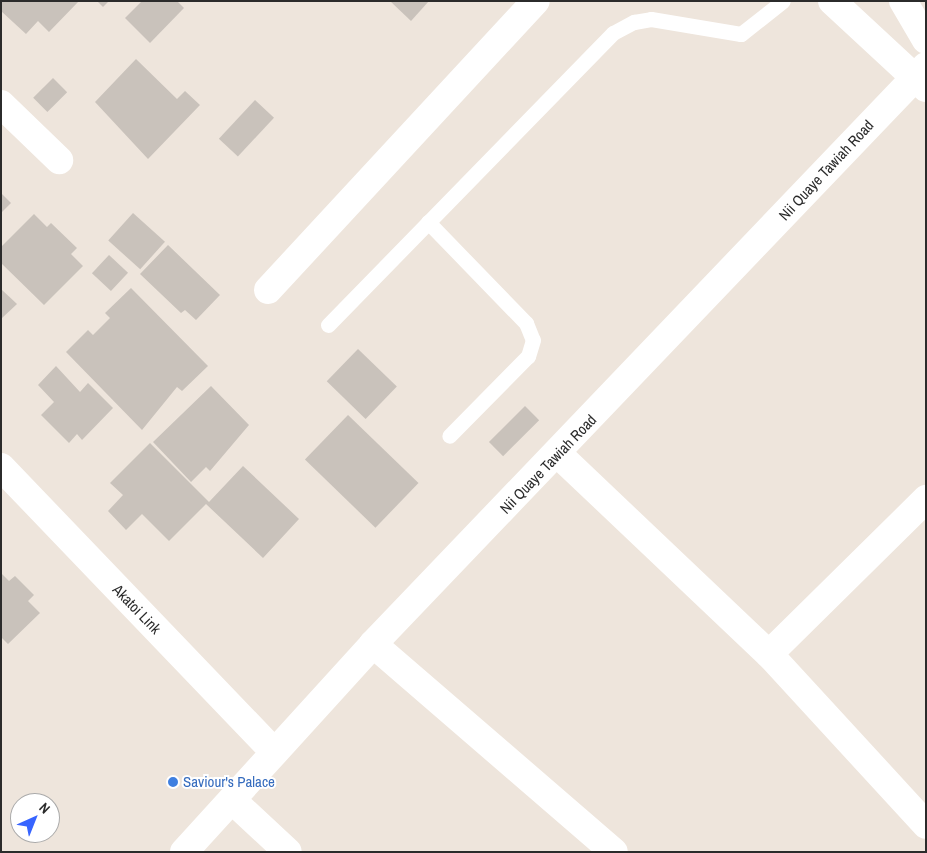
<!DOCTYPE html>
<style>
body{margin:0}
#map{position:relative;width:927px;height:853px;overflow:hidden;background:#eee5dc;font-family:"Archivo Narrow",sans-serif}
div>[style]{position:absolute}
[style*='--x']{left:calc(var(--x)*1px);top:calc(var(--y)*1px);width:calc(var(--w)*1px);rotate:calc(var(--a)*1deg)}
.building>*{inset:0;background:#c9c2bb;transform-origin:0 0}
.lane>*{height:15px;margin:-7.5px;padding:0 7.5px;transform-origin:7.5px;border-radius:7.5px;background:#fff}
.street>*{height:28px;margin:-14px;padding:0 14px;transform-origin:14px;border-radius:14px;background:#fff}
.dots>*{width:14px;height:14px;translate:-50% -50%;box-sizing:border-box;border:2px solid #fff;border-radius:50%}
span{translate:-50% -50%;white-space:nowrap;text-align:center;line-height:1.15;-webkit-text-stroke:4px #fff;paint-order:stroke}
.street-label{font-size:15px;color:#2b2b2b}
.shop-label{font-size:15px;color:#366cbe}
.left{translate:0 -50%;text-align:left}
.frame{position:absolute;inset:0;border:2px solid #2b2b2b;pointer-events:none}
.north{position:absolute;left:10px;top:793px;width:50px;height:50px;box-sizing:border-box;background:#fff;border:1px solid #aaa;border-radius:50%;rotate:44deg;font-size:14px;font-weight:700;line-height:20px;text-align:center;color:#2b2b2b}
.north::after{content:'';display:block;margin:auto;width:18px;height:22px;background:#3764ff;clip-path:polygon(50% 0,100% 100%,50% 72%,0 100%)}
</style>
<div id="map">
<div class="building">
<i style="clip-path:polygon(1px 1px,79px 1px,49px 32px,38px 21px,26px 34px,1px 11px)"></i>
<i style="clip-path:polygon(97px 1px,109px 1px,103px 7px)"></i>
<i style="clip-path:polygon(142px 1px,177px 1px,184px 8px,150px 43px,125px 18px)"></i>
<i style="clip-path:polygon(390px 1px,429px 1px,411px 21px)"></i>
<i style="clip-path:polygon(136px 59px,177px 99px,185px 91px,200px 105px,148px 159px,95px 102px)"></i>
<i style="left:53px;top:78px;width:20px;height:28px;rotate:45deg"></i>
<i style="left:255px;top:100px;width:26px;height:53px;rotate:43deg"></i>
<i style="clip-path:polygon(1px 193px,11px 203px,1px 213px)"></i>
<i style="left:133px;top:213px;width:43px;height:37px;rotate:42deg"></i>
<i style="clip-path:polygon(34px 214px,47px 227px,51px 223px,77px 248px,71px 254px,83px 266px,44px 305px,1px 263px,1px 247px)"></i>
<i style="clip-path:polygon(168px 245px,220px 295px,196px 320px,185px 310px,181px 313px,140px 274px)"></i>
<i style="left:109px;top:255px;width:26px;height:25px;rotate:43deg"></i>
<i style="clip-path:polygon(131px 288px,208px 366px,182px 391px,177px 387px,142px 430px,66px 352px,88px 330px,93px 335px,110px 318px,105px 313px)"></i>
<i style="clip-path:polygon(1px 289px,17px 304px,1px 319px)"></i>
<i style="left:358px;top:349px;width:54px;height:45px;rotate:44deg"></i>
<i style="clip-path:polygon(56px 366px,80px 392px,88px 383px,113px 408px,82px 440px,77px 434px,69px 443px,41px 415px,54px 402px,38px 385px)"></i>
<i style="clip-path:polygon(211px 386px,249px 425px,210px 471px,206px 467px,191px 482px,153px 442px)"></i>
<i style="left:525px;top:406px;width:20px;height:51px;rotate:45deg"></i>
<i style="left:348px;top:415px;width:98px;height:62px;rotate:44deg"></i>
<i style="clip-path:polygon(150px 443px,209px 502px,243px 466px,299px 519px,263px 558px,206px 504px,169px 541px,142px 514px,126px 530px,108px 511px,123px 495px,110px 483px)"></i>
<i style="clip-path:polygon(1px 573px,9px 581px,15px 576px,34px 595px,28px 601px,40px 613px,8px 644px,1px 637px)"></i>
</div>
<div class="lane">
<i style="--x:428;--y:222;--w:141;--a:45.9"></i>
<i style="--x:526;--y:323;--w:18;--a:68"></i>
<i style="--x:533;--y:340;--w:17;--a:107"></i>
<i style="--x:528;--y:356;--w:112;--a:134.6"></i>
<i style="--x:328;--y:325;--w:408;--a:-45.7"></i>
<i style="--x:613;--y:33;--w:24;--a:-28"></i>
<i style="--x:634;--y:22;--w:17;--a:-10"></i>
<i style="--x:651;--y:19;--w:91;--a:9.5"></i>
<i style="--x:741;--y:34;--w:53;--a:-38.2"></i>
</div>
<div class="street">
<i style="--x:832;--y:1;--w:128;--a:42.8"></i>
<i style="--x:903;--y:1;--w:45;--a:59.5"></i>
<i style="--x:1;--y:104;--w:81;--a:44"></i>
<i style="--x:268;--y:290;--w:394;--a:-47.2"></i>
<i style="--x:558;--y:454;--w:291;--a:43.5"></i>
<i style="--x:769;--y:654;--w:232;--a:47.4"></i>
<i style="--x:1;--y:467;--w:395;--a:46.2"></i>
<i style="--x:373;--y:644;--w:318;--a:40.8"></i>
<i style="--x:769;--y:654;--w:221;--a:-44.6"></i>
<i style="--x:232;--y:800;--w:76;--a:42.9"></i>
<i style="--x:184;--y:852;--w:281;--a:-47.7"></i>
<i style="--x:373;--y:644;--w:800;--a:-46.27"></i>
</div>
<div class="dots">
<i style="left:173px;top:782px;background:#3f7fe0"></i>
</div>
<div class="street-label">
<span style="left:826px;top:170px;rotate:-47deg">Nii Quaye Tawiah Road</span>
<span style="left:548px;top:464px;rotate:-46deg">Nii Quaye Tawiah Road</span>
<span style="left:137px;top:609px;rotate:46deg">Akatoi Link</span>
</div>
<div class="shop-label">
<span class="left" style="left:183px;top:782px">Saviour's Palace</span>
</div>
<div class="frame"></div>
<div class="north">N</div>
</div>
